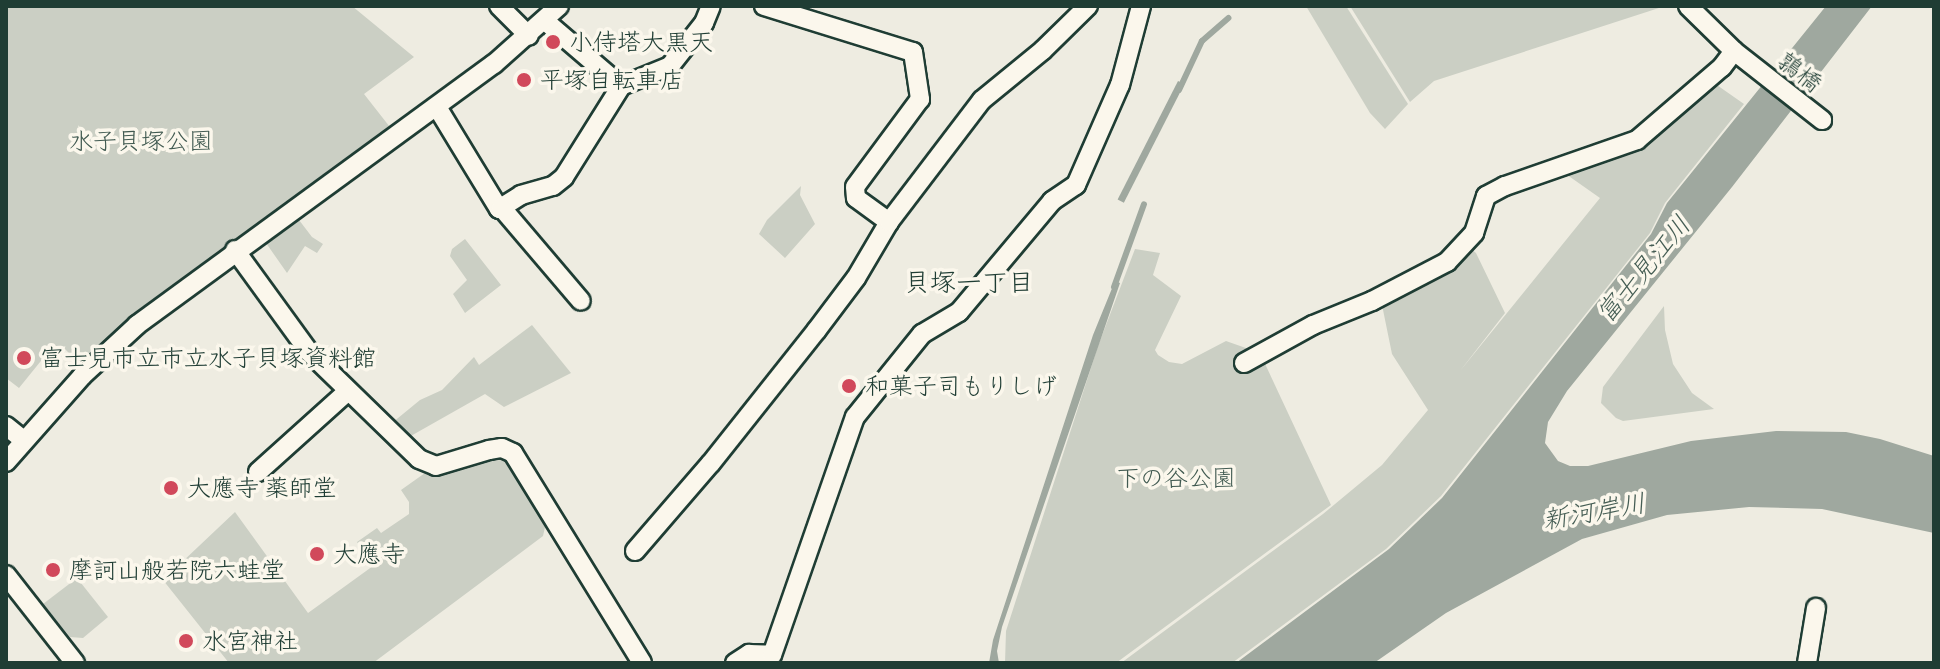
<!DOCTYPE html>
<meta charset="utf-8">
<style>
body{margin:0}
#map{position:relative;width:1940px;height:669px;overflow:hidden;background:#eeece1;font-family:Delius,"Klee One",sans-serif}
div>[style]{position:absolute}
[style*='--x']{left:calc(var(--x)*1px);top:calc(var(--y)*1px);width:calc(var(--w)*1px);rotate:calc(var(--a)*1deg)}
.green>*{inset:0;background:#cbcfc4}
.water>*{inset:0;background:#9fa89f;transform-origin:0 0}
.stream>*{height:6px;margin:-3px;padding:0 3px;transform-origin:3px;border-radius:3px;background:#9fa89f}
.roads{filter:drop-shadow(2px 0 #1f3d34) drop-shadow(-2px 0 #1f3d34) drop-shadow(0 2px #1f3d34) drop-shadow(0 -2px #1f3d34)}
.minor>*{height:18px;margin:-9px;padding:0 9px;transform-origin:9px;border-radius:9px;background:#fbf7ec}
.dots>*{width:22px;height:22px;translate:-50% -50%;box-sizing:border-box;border:4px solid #fbf7ec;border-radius:50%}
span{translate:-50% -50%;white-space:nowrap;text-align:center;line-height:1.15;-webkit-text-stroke:7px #fbf7ec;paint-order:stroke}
.poi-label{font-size:24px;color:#1f3d34}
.left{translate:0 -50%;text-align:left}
.street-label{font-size:24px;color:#1f3d34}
.park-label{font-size:24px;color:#415a51}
.water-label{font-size:26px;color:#455d54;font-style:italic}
.neighbourhood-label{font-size:26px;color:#1f3d34}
.frame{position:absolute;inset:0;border:8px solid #1f3d34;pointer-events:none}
</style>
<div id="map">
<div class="green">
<i style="clip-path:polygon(6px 6px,352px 6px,414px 57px,364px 94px,393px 131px,149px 304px,90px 360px,78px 362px,64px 348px,53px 346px,19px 388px,6px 378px)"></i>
<i style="clip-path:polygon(1306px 6px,1346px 6px,1408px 104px,1385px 129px,1370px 113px)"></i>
<i style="clip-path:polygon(1350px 6px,1662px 6px,1662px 7px,1434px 81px,1410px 102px)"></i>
<i style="clip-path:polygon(1714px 83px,1744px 104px,1665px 203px,1650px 233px,1441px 496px,1386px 549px,1232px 663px,1121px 663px,1323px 514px,1382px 465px,1428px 410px,1392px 354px,1382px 305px,1470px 248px,1476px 253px,1505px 313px,1460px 371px,1600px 198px,1563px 172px,1634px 150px)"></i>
<i style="clip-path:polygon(801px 186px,800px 195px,815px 224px,785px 258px,759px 234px,767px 220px)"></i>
<i style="clip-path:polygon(299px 220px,312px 237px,323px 244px,317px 253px,305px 246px,287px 273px,266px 243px)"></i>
<i style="clip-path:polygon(465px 239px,501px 285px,465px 313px,453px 294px,467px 280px,450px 256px,452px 249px)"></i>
<i style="clip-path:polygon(1135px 249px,1160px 253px,1153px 275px,1181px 296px,1155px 350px,1158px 355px,1169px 362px,1182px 364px,1226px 341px,1260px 353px,1331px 505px,1116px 663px,1005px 663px,1006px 631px,1098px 346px)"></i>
<i style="clip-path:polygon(1664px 306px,1665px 330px,1673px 364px,1692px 393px,1714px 409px,1623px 421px,1616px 418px,1601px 403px,1603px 387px)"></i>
<i style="clip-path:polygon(532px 325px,571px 373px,504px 407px,485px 394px,409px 437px,392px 423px,420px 400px,442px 390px,474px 357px,479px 365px)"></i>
<i style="clip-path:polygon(486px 459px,508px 461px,520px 477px,545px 527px,543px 536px,373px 663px,229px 663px,163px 580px,235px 512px,308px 613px,373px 566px,357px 542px,377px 528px,381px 533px,409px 514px,409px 502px,401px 490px,425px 473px,455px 471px)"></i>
<i style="clip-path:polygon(77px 578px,108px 617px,83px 638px,70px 637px,43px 604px)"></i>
</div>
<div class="water">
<i style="clip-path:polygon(1826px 6px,1872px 6px,1732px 187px,1567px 391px,1548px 422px,1545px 443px,1558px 461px,1570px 466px,1588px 466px,1691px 441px,1776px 431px,1846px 432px,1880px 439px,1934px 456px,1934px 533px,1822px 509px,1749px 507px,1667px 515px,1582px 539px,1446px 613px,1374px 663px,1236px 663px,1389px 549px,1442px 498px,1651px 234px,1667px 203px)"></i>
<i style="left:1178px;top:81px;width:7px;height:133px;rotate:27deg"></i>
<i style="clip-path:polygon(1115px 281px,1120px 283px,1002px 627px,997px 651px,999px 663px,989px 663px,993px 640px,1093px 335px)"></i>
</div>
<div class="stream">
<i style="--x:1179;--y:90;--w:54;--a:-64.9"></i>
<i style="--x:1202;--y:41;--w:35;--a:-41"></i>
<i style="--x:1114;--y:287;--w:88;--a:-70.1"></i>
</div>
<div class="roads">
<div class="minor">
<i style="--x:499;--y:6;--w:42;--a:45"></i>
<i style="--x:764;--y:6;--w:156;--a:17.2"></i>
<i style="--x:913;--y:52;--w:48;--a:81.5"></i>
<i style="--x:920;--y:99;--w:109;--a:126.5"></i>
<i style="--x:855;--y:187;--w:11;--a:85"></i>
<i style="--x:856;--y:198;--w:41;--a:36"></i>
<i style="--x:1688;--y:6;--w:64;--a:44.4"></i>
<i style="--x:1734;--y:51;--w:112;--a:38.1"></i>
<i style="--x:544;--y:20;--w:101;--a:40.6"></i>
<i style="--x:437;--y:107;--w:119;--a:58.7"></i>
<i style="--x:499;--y:209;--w:26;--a:-32"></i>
<i style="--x:521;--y:195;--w:33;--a:-16"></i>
<i style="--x:553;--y:186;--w:14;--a:-39"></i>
<i style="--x:564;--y:177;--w:107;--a:-57.9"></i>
<i style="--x:621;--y:86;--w:53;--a:-22.2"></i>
<i style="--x:670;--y:66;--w:55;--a:-51.7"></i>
<i style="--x:704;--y:23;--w:18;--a:-68"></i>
<i style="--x:501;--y:207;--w:123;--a:49.6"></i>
<i style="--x:235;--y:250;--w:126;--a:54"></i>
<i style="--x:309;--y:352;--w:153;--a:44.2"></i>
<i style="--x:419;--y:459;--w:18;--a:22"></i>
<i style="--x:436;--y:466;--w:55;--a:-16.8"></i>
<i style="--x:489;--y:450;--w:13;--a:-9"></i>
<i style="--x:502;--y:448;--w:12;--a:24"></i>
<i style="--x:513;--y:453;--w:246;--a:58.4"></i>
<i style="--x:1244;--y:363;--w:79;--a:-28.8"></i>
<i style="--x:1313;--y:325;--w:64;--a:-22.1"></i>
<i style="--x:1372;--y:301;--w:85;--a:-27.5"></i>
<i style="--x:1447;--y:262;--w:40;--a:-47"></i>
<i style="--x:1474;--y:233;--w:39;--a:-72"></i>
<i style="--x:1486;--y:196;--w:21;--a:-28"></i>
<i style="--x:1505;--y:186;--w:140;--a:-19.2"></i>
<i style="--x:1637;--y:140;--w:112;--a:-40.7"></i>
<i style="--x:1722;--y:67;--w:20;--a:-53"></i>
<i style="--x:6;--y:426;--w:22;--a:39"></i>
<i style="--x:6;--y:462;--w:115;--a:-48.5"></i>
<i style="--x:82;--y:376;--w:75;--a:-42.8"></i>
<i style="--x:137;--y:325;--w:442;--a:-36.2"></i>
<i style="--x:494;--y:64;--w:87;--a:-41.7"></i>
<i style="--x:258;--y:472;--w:120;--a:-42"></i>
<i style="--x:635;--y:551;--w:116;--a:-49.2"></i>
<i style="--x:711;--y:463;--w:169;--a:-51.5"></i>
<i style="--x:816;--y:331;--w:66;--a:-53"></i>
<i style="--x:856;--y:278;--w:65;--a:-59.5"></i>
<i style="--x:889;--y:222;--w:153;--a:-52.7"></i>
<i style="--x:982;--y:100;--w:79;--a:-39.3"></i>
<i style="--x:1043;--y:50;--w:63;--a:-44.4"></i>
<i style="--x:6;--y:575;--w:112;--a:51.9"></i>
<i style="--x:735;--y:663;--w:17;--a:-33"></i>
<i style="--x:749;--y:654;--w:23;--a:2"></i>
<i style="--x:772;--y:655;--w:252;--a:-70.8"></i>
<i style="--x:855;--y:417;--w:107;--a:-51.1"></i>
<i style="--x:922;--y:334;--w:43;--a:-30.7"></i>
<i style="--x:959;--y:312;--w:145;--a:-50"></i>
<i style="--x:1052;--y:201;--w:29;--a:-34"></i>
<i style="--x:1076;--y:185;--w:109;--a:-66.3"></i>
<i style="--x:1120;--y:85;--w:82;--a:-75.1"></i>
<i style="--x:1807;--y:663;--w:56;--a:-80.7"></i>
</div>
</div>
<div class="dots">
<i style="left:553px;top:42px;background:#d1495b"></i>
<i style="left:524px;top:80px;background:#d1495b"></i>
<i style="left:24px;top:358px;background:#d1495b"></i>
<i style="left:849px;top:386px;background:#d1495b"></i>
<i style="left:171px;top:488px;background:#d1495b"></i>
<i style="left:317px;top:554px;background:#d1495b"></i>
<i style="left:53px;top:570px;background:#d1495b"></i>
<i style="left:186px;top:641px;background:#d1495b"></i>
</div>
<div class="poi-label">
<span class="left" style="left:569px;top:42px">小侍塔大黒天</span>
<span class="left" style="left:540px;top:80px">平塚自転車店</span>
<span class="left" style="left:40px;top:358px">富士見市立市立水子貝塚資料館</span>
<span class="left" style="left:865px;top:386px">和菓子司もりしげ</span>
<span class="left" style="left:187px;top:488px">大應寺 薬師堂</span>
<span class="left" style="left:333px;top:554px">大應寺</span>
<span class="left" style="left:69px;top:570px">摩訶山般若院六蛙堂</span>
<span class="left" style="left:202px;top:641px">水宮神社</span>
</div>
<div class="street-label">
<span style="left:1800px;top:72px;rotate:38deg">鶉橋</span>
</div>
<div class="park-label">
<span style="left:141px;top:141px">水子貝塚公園</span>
<span style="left:1176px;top:478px">下の谷公園</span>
</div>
<div class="water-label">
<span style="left:1643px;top:269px;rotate:-50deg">富士見江川</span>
<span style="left:1594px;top:511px;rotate:-10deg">新河岸川</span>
</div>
<div class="neighbourhood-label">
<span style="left:969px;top:282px">貝塚一丁目</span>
</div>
<div class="frame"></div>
</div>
